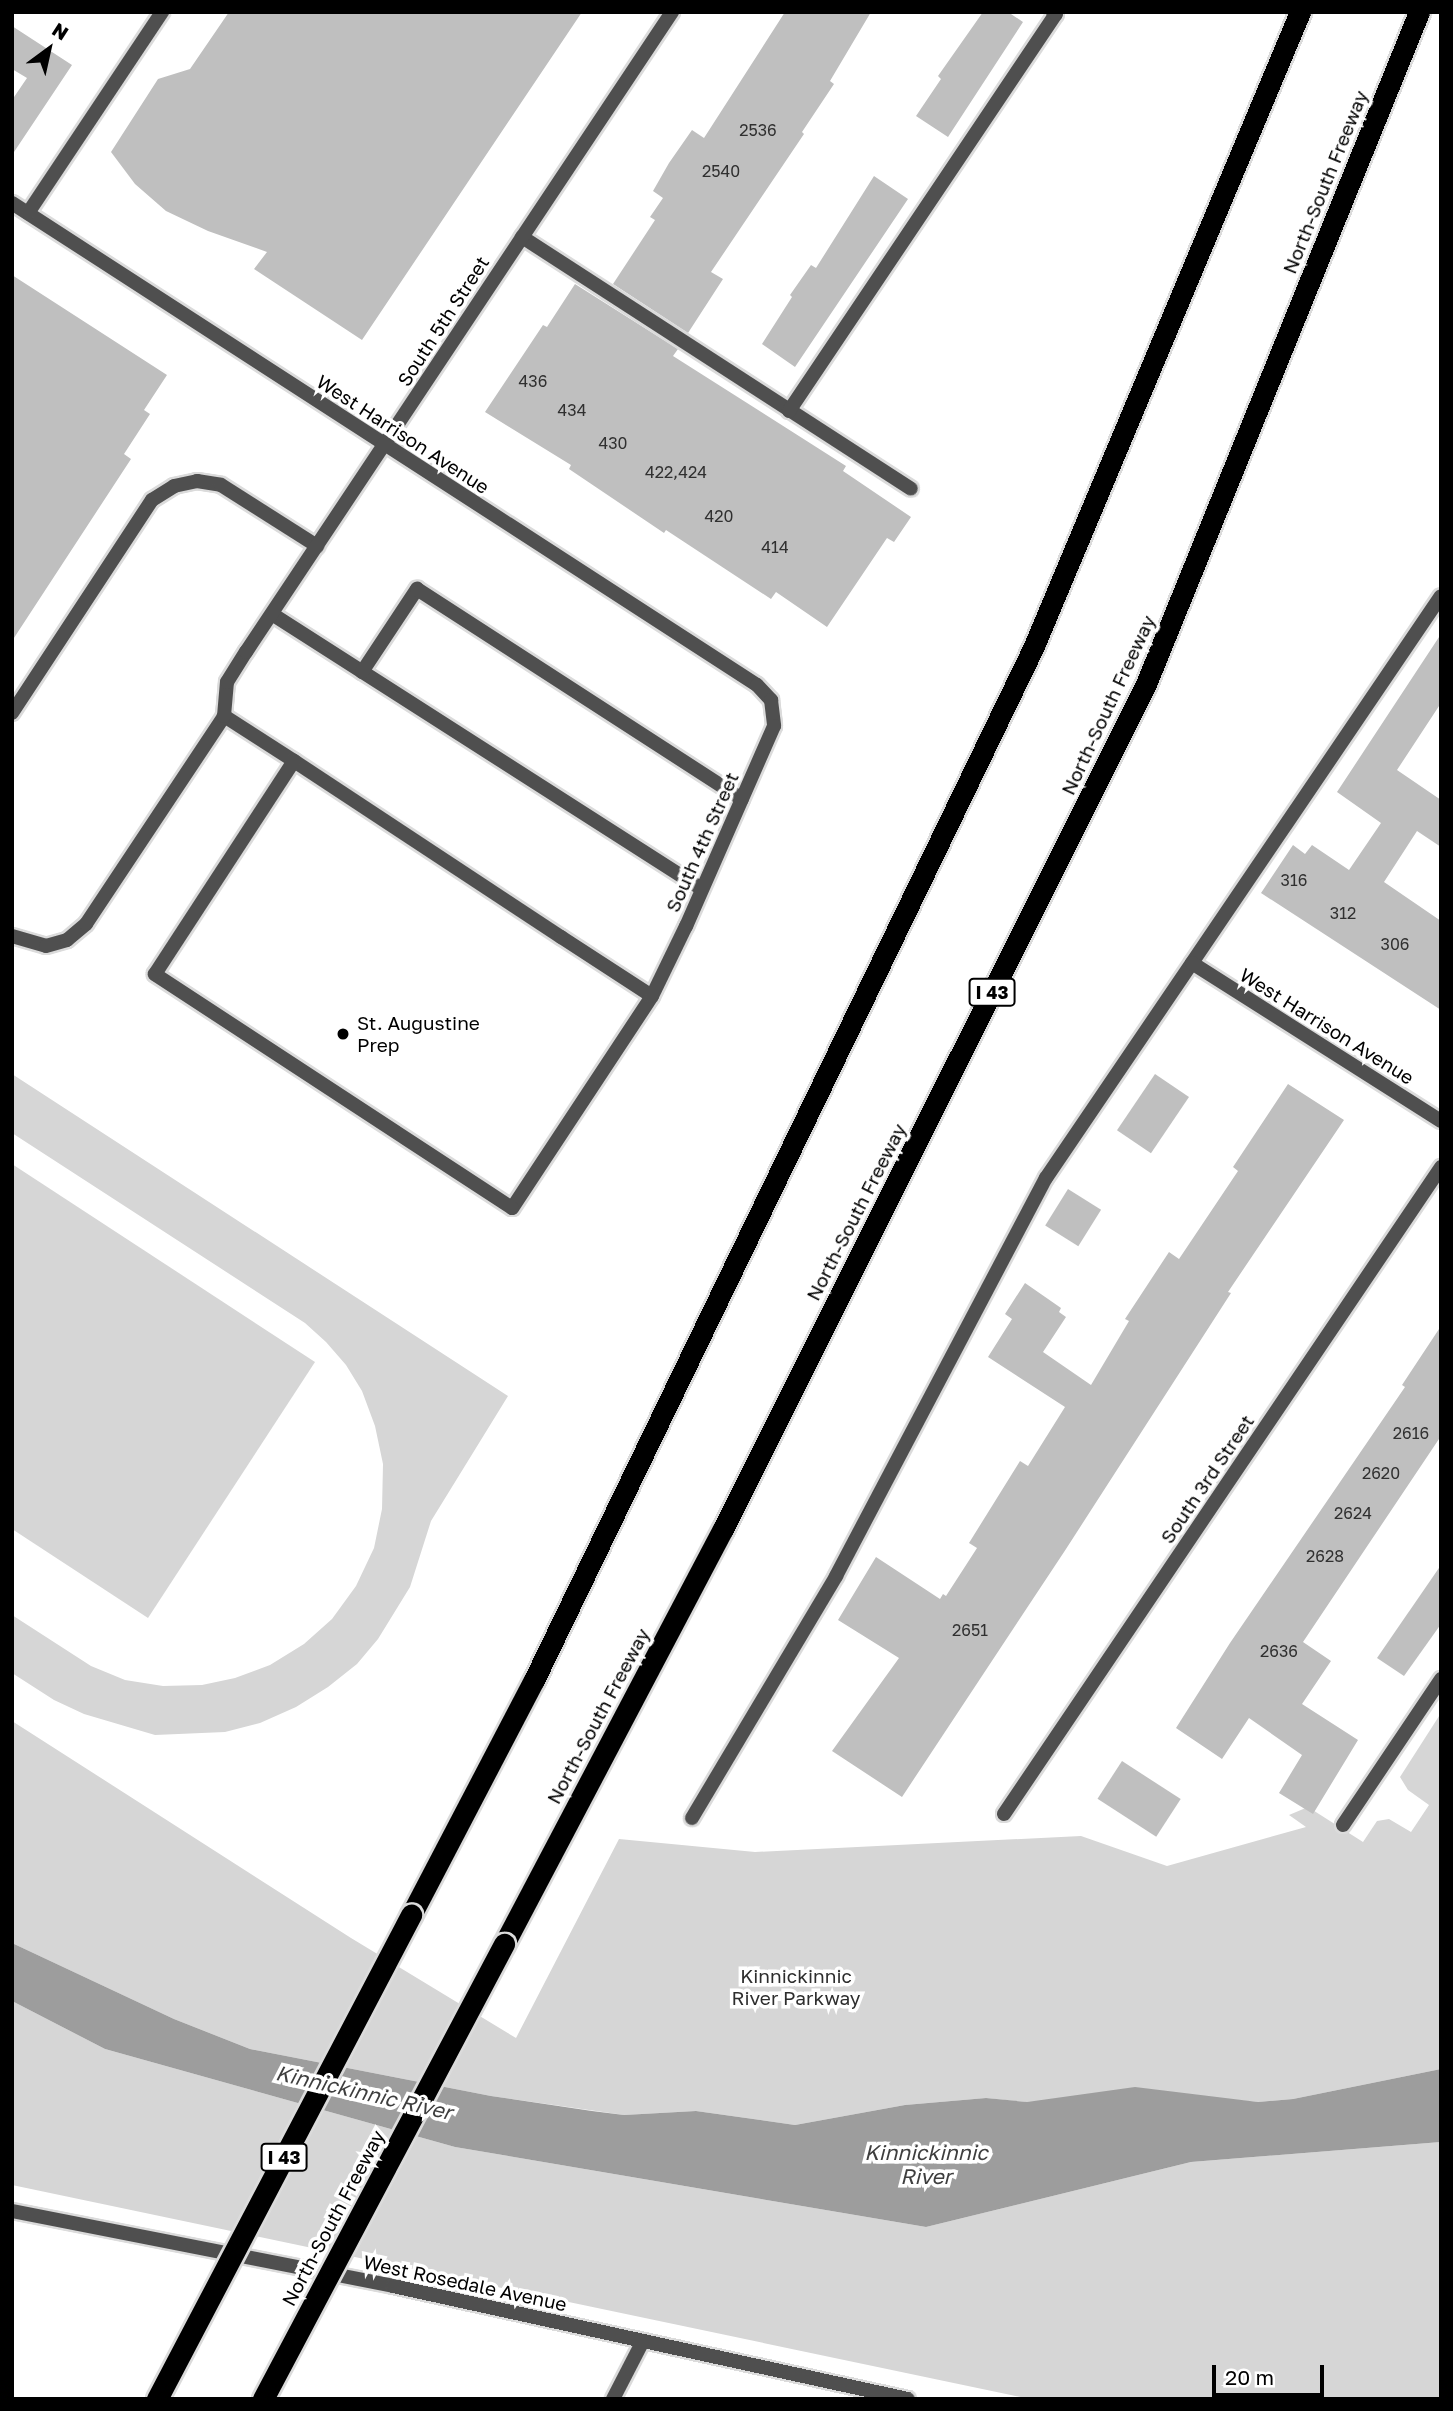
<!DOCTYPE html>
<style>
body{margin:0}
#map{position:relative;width:1453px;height:2411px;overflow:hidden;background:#fff;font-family:"Golos Text",sans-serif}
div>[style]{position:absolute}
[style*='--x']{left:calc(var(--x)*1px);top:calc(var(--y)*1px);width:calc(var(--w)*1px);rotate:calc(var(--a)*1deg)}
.green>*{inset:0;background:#d6d6d6}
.water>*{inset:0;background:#9d9d9d}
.building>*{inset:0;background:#bfbfbf;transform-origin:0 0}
.roads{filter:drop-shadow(2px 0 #dbdbdb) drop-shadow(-2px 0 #dbdbdb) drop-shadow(0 2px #dbdbdb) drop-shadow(0 -2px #dbdbdb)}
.service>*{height:14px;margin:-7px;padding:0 7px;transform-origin:7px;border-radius:7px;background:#4f4f4f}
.minor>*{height:14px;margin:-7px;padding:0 7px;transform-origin:7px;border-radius:7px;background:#4f4f4f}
.motorway>*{height:21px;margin:-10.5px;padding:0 10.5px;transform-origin:10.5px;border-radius:10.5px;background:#000}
.bridges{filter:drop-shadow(2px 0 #dbdbdb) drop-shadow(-2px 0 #dbdbdb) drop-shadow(0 2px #dbdbdb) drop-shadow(0 -2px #dbdbdb)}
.motorway-bridge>*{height:21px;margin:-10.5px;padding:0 10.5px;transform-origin:10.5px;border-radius:10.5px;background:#000}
.dots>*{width:19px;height:19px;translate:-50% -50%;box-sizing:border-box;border:4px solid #fff;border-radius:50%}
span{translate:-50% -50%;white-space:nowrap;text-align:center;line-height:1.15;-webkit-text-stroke:7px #fff;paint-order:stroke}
.number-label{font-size:16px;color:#303030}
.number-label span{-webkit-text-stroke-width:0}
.shield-label span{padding:2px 5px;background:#fff;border:2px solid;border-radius:5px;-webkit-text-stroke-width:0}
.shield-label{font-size:18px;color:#000;font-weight:700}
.street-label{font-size:19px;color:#000}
.poi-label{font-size:19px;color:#000}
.left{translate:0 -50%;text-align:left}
.park-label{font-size:19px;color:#2d2d2d}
.water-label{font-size:21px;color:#3e3e3e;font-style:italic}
.frame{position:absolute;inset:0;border:14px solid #000;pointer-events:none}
.north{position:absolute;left:14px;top:14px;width:70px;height:70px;-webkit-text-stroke:5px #fff;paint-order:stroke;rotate:33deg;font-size:19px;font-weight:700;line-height:28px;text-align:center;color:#000}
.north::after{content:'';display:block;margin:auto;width:24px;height:32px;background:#000;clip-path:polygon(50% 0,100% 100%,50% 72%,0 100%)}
.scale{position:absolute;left:1212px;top:2365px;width:112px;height:32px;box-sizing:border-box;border:4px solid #000;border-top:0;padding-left:9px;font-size:21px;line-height:24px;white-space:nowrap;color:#000;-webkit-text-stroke:5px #fff;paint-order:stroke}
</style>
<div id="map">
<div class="green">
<i style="clip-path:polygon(12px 1074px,508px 1396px,431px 1521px,410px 1587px,378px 1639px,357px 1664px,328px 1687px,296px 1707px,260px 1723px,225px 1732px,155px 1735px,84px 1714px,54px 1700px,12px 1673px,12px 1615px,91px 1666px,125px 1680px,163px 1686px,202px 1685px,235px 1678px,270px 1665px,304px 1644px,332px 1619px,356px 1586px,374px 1548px,382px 1509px,383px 1464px,375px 1426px,362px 1391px,346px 1365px,326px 1342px,305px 1323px,12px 1133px)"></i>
<i style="clip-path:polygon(12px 1164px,315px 1362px,148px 1618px,12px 1529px)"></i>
<i style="clip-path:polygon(1441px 1713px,1441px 2069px,1293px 2099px,1258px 2102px,1200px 2097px,1026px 2102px,986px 2098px,905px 2105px,795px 2125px,696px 2111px,624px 2115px,491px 2096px,250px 2049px,174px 2019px,12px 1943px,12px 1721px,351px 1938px,516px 2038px,619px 1839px,755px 1852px,1081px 1836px,1167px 1866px,1306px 1827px,1289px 1815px,1308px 1807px,1363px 1842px,1377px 1821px,1389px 1819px,1411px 1832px,1429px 1805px,1408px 1790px,1400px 1777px)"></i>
<i style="clip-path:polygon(12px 2001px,105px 2049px,455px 2147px,926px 2227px,1191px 2162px,1441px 2142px,1441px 2399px,1030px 2399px,12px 2185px)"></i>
</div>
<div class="water">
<i style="clip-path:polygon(12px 1943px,174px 2019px,250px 2049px,491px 2096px,592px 2111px,624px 2115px,696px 2111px,795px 2125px,905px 2105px,986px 2098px,1027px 2102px,1135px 2087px,1258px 2102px,1293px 2099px,1441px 2069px,1441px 2142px,1191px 2162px,926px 2227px,455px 2147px,105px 2049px,12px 2001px)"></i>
</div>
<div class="building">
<i style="clip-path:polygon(229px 12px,582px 12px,362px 340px,254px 269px,267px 252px,208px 231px,166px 211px,135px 184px,111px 152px,158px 79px,190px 69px)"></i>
<i style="clip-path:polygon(785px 12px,871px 12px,830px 81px,834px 84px,802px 132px,804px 134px,711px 272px,723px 279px,688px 333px,613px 284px,655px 220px,650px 217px,663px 198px,653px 191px,669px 163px,692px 130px,704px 138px)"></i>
<i style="clip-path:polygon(983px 12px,1008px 12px,1023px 22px,948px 137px,916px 116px,941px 79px,938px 76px)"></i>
<i style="clip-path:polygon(12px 26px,72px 65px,12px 155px,12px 100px,27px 78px,12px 69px)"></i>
<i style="clip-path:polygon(874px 176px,908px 199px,795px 367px,762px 344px,792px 297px,790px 295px,811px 265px,816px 268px)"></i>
<i style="clip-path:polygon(12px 275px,167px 375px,144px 410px,150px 414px,124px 454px,131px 459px,12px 641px)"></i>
<i style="clip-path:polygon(575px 284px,678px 349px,673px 356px,846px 466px,843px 471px,911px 517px,894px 542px,887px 538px,827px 627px,776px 592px,771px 599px,666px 530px,664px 533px,569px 469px,571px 465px,485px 412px,543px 325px,547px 327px)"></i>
<i style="clip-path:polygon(1441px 634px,1441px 703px,1397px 770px,1441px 800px,1441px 847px,1417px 831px,1384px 882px,1441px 921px,1441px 1010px,1261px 893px,1293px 845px,1305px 854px,1312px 845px,1349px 870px,1381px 823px,1337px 792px)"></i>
<i style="left:1155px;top:1074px;width:41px;height:68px;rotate:34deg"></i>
<i style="clip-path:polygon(1288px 1084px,1344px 1120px,1228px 1292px,1231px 1293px,1066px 1549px,902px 1797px,832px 1751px,899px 1658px,838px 1620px,876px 1557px,940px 1599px,943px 1594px,946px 1596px,977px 1548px,969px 1543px,1020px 1461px,1028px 1466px,1065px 1407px,988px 1357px,1012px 1319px,1005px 1314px,1025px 1283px,1061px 1308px,1059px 1312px,1066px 1317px,1043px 1352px,1091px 1385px,1129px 1321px,1125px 1319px,1169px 1252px,1179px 1259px,1238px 1171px,1233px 1167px)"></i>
<i style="left:1068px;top:1189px;width:39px;height:43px;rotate:32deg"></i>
<i style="clip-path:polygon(1441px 1326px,1441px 1436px,1303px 1642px,1331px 1661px,1302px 1704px,1358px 1740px,1313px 1814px,1279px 1793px,1302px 1755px,1249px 1718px,1222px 1759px,1176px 1728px,1230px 1643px,1405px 1387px,1402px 1385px)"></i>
<i style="clip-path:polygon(1441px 1565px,1441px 1624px,1404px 1676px,1377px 1658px)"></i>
<i style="left:1122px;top:1761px;width:70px;height:45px;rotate:33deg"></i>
</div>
<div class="roads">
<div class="service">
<i style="--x:522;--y:237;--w:463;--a:32.9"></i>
<i style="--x:789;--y:411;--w:478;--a:-56.1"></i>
<i style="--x:1056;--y:14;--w:4;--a:-146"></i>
<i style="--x:272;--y:614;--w:510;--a:32.6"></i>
<i style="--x:362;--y:672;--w:100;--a:-56.5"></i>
<i style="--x:417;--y:589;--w:387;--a:32.9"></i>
<i style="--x:12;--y:713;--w:255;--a:-56.7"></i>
<i style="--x:152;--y:500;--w:26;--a:-32"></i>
<i style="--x:174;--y:486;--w:24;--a:-12"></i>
<i style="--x:197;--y:481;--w:24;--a:9"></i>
<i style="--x:221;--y:485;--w:114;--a:32.4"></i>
<i style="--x:224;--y:716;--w:83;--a:32.7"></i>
<i style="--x:294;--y:761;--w:320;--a:33.4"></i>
<i style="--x:561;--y:937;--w:108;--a:33"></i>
<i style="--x:652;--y:996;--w:254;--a:123.4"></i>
<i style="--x:512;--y:1208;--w:427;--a:-146.8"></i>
<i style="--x:155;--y:974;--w:254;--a:-56.9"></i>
<i style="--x:12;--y:936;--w:35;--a:16"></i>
<i style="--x:46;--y:946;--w:22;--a:-16"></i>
<i style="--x:67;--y:940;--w:25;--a:-40"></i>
<i style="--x:86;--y:924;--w:250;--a:-56.4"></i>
<i style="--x:224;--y:716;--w:34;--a:-85"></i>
<i style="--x:227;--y:682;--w:36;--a:-58"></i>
<i style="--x:692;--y:1818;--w:282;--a:-59.2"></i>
<i style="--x:836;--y:1576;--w:450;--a:-62.2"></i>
<i style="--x:1046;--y:1178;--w:703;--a:-55.84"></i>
<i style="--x:1343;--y:1825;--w:176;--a:-56.1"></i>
<i style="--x:613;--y:2399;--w:65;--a:-62.7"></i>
</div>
<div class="minor">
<i style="--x:12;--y:203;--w:887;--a:32.9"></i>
<i style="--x:757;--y:685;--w:21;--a:47"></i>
<i style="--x:771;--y:700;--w:26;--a:83"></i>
<i style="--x:774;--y:726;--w:219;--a:113.7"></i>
<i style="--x:686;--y:926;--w:78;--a:115.9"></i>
<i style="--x:28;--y:213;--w:242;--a:-56.3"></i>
<i style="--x:246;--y:652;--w:769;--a:-56.35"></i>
<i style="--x:1192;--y:963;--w:295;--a:32.4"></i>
<i style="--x:1004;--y:1814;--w:781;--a:-55.96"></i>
<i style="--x:12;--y:2211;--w:388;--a:11.1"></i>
<i style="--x:393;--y:2286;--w:527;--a:12.38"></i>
</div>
<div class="motorway">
<i style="--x:411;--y:1915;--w:265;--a:-62.4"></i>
<i style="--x:534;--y:1680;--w:1149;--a:-64.19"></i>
<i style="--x:1034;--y:646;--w:688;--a:-67.24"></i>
<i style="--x:504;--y:1944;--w:469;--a:-62.2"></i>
<i style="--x:723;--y:1529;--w:945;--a:-63.41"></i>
<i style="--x:1146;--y:684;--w:725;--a:-67.89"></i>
</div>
</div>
<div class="bridges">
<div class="motorway-bridge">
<i style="--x:157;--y:2399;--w:547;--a:-62.31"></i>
<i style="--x:263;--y:2399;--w:515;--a:-62.09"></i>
</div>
</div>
<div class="dots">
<i style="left:343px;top:1034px;background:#000"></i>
</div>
<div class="number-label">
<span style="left:758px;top:130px">2536</span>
<span style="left:721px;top:171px">2540</span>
<span style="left:533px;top:381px">436</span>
<span style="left:572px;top:410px">434</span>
<span style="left:613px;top:443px">430</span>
<span style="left:676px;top:472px">422,424</span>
<span style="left:719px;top:516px">420</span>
<span style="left:775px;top:547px">414</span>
<span style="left:1294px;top:880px">316</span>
<span style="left:1343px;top:913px">312</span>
<span style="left:1395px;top:944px">306</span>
<span style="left:1411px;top:1433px">2616</span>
<span style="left:1381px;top:1473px">2620</span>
<span style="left:1353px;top:1513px">2624</span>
<span style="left:1325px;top:1556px">2628</span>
<span style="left:970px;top:1630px">2651</span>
<span style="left:1279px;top:1651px">2636</span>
</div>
<div class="shield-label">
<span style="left:992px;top:992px">I 43</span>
<span style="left:284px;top:2157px">I 43</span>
</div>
<div class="street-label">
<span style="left:1325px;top:182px;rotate:-68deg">North-South Freeway</span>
<span style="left:443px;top:321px;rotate:-57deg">South 5th Street</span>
<span style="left:403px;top:434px;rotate:33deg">West Harrison Avenue</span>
<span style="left:1108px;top:705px;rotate:-65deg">North-South Freeway</span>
<span style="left:702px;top:842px;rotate:-66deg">South 4th Street</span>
<span style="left:1327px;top:1026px;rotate:32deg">West Harrison Avenue</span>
<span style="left:856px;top:1212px;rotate:-63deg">North-South Freeway</span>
<span style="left:1207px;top:1479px;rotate:-56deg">South 3rd Street</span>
<span style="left:598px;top:1716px;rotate:-62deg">North-South Freeway</span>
<span style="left:333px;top:2218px;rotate:-62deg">North-South Freeway</span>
<span style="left:465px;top:2283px;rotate:12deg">West Rosedale Avenue</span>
</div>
<div class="poi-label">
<span class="left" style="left:357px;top:1034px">St. Augustine<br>Prep</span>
</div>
<div class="park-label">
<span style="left:796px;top:1987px">Kinnickinnic<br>River Parkway</span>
</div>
<div class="water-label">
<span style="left:364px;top:2092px;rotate:13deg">Kinnickinnic River</span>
<span style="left:926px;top:2164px">Kinnickinnic<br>River</span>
</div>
<div class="frame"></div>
<div class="north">N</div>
<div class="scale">20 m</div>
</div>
